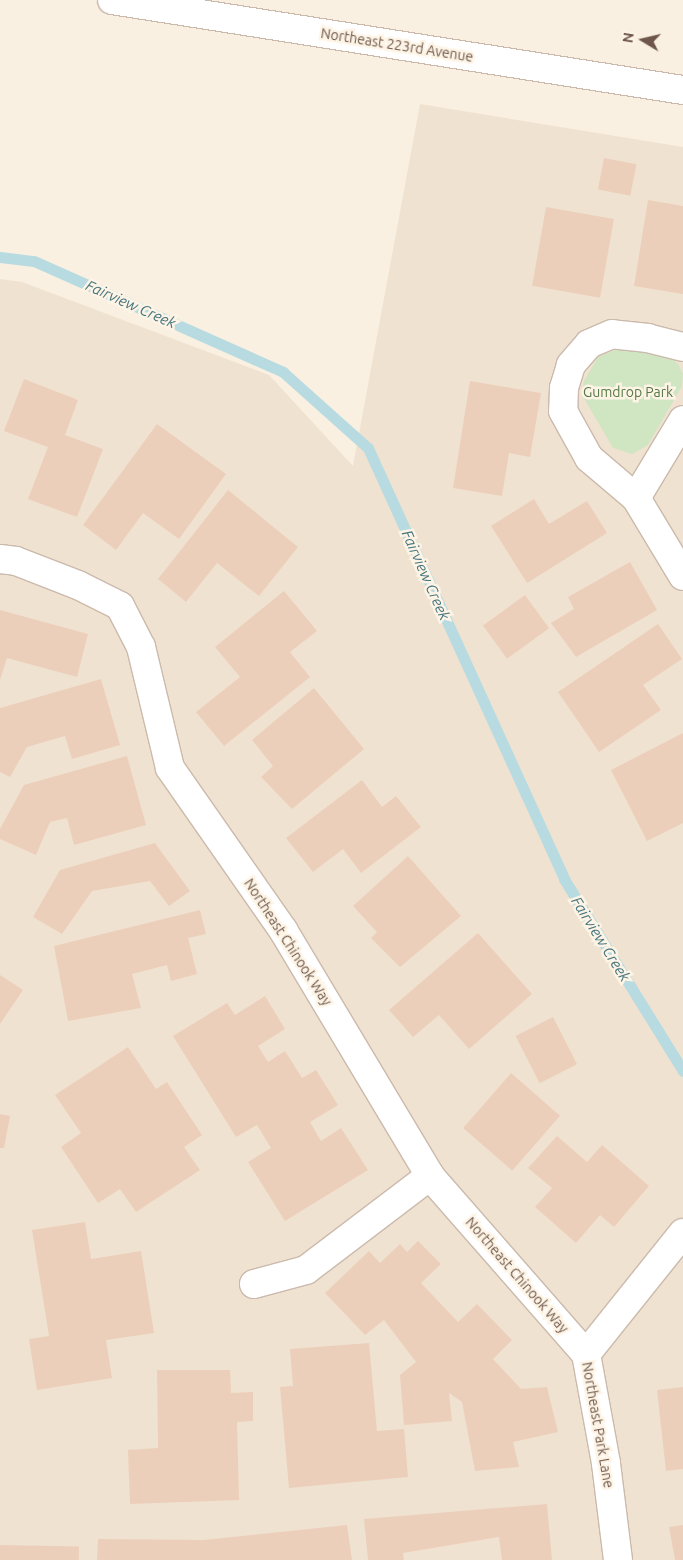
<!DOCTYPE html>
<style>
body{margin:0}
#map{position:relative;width:683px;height:1560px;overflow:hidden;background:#f9f0e1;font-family:Ubuntu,sans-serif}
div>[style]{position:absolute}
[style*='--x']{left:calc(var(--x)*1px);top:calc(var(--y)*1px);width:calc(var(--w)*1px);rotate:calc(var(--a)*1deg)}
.residential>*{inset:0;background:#f0e2d0}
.green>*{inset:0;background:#d0e5c1}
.stream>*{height:11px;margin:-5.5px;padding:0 5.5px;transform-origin:5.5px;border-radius:5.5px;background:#b8dbe1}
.building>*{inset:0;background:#eccfbb;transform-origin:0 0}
.roads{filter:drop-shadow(1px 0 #cbbaac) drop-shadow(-1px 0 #cbbaac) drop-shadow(0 1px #cbbaac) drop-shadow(0 -1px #cbbaac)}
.street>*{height:28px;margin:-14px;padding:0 14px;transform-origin:14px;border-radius:14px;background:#fff}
.secondary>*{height:28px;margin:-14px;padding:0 14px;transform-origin:14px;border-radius:14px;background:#fff}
span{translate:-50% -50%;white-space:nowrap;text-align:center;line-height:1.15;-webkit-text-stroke:5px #fdf4e6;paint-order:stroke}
.street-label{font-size:14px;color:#6e574a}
.park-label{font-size:14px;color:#557946}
.water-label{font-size:15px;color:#477680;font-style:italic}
.north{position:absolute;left:618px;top:15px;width:50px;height:50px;-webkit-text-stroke:4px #fdf4e6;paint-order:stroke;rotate:279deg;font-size:14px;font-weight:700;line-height:20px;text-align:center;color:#6e574a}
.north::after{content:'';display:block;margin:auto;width:18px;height:22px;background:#6e574a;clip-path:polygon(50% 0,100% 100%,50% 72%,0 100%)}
</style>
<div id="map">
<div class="residential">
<i style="clip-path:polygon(420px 104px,683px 147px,683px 1560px,0 1560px,0 279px,22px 282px,269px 375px,353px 466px)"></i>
</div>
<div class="green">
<i style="clip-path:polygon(620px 348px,669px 356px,678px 364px,683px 374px,682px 386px,648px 445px,632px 454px,613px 448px,582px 395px,584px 381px,598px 357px)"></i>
</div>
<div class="stream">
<i style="--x:0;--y:257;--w:34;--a:7"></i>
<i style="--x:34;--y:261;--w:273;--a:24"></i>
<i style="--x:283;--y:372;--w:114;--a:41.8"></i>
<i style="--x:368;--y:448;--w:473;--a:65.5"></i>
<i style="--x:564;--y:879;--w:226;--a:58.2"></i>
</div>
<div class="building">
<i style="left:604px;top:158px;width:33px;height:32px;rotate:11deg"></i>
<i style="clip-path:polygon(648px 200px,683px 206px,683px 294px,634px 286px)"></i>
<i style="left:546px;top:207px;width:69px;height:80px;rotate:10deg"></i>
<i style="clip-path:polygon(24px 379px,78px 400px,65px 435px,103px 449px,77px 517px,28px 499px,48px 447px,4px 431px)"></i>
<i style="clip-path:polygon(470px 381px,541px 393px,530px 457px,509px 453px,502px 496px,453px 488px)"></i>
<i style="clip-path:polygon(157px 424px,226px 474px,179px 539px,143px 513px,116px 550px,83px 525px)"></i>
<i style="clip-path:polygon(228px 490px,298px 547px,259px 596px,217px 563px,186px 602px,158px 579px)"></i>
<i style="clip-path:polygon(534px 499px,549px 524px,587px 501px,607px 533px,527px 583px,491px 526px)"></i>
<i style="clip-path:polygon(630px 562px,657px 610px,576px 657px,551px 623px,574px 609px,568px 597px)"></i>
<i style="clip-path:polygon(284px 591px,317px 631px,290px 652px,310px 677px,224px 746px,196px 712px,240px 677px,215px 647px)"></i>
<i style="left:525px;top:595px;width:41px;height:52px;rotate:54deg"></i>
<i style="clip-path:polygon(0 610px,88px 634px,77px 677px,7px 658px,0 680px)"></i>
<i style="clip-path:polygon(658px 624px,682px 659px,643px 685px,661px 710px,599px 752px,558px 692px)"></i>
<i style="clip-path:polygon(101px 679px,120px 745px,72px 759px,65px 736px,27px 747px,10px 777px,0 772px,0 708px)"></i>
<i style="clip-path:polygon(314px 688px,364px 749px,292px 809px,261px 777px,273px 766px,252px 740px)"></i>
<i style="clip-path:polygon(683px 733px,683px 823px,647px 841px,611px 770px)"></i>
<i style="clip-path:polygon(127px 756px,146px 825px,74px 845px,67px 818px,50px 822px,36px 855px,0 839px,0 829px,24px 785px)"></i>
<i style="clip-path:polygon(362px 780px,382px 807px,396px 796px,421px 827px,361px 873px,343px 849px,313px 872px,286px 838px)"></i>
<i style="clip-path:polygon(155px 843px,190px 891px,169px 906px,150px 881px,92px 891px,62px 934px,33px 917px,60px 870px)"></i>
<i style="clip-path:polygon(408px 856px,461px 916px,400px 967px,371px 938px,377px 932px,353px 906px)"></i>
<i style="clip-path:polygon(200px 910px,206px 934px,188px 938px,197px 974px,171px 981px,167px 965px,132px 974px,141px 1008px,68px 1021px,54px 946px)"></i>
<i style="clip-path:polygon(478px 933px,532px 994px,469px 1049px,439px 1015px,413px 1037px,389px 1010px)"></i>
<i style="clip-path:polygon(0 975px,23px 990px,0 1024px)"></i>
<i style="clip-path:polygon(265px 996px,285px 1029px,258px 1046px,268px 1062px,285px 1051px,302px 1078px,316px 1070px,338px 1105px,310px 1122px,321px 1141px,341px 1128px,368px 1170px,285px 1221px,248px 1162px,271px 1148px,257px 1125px,236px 1137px,173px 1036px,227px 1003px,235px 1015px)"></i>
<i style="left:553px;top:1017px;width:53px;height:42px;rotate:63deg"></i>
<i style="clip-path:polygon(128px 1047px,156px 1089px,167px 1082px,202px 1135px,184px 1147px,200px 1170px,136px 1212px,120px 1189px,98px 1203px,61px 1147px,81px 1133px,55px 1095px)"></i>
<i style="left:511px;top:1073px;width:65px;height:73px;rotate:41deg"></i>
<i style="clip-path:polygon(0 1114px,10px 1116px,4px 1148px,0 1148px)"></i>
<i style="clip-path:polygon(557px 1136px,587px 1162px,602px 1145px,649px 1186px,614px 1227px,600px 1215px,576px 1243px,535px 1207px,552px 1188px,528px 1168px)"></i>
<i style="clip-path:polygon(85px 1222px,91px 1259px,141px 1251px,154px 1333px,106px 1340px,112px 1378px,37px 1390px,29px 1339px,49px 1336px,32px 1230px)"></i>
<i style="clip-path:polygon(418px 1241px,441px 1264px,421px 1283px,458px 1322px,477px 1304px,512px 1340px,493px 1359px,521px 1389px,547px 1387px,558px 1432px,513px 1442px,519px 1467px,475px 1471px,462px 1402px,449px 1393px,452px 1421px,404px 1425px,400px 1375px,416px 1362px,384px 1320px,365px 1335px,325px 1293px,369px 1251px,380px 1263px,400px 1244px,407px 1252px)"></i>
<i style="clip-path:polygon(369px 1343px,377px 1431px,404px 1429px,408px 1477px,289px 1488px,280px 1387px,293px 1386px,290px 1349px)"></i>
<i style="clip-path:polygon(157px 1370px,230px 1370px,231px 1393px,253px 1392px,253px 1421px,237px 1422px,239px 1500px,130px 1504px,128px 1450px,158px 1448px)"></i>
<i style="clip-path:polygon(683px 1387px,683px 1469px,666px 1471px,657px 1390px)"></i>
<i style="clip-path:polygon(547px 1504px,552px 1560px,502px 1560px,499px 1537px,403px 1553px,404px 1560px,368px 1560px,364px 1519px)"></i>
<i style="clip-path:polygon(347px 1525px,352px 1560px,97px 1560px,98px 1539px,204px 1540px)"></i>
<i style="clip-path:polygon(683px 1525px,683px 1560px,675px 1560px,669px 1527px)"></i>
<i style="left:0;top:1545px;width:79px;height:15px;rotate:1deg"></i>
</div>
<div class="roads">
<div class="street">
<i style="--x:683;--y:347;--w:36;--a:-166"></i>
<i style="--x:648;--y:338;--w:36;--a:-174"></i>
<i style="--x:612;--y:334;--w:25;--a:157"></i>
<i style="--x:589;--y:344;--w:28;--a:131"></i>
<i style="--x:571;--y:365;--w:24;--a:107"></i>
<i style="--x:564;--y:388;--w:23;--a:92"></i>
<i style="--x:563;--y:411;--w:54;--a:61"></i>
<i style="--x:589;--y:458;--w:62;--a:40.4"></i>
<i style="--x:636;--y:498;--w:91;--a:58.9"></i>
<i style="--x:636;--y:498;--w:91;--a:-58.9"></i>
<i style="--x:0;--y:559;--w:16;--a:7"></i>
<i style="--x:16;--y:561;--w:66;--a:21.2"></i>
<i style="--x:78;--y:585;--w:47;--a:26.6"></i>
<i style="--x:120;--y:606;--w:46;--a:62.9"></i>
<i style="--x:141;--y:647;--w:124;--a:76.5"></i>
<i style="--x:170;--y:768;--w:198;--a:55.1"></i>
<i style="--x:283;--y:930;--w:287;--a:59.1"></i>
<i style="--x:430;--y:1176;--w:237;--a:48.8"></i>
<i style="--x:254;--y:1284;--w:54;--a:-15.1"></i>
<i style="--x:306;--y:1270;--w:156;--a:-37.2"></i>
<i style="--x:618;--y:1560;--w:98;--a:-97.1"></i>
<i style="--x:606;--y:1463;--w:111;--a:-100.4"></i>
<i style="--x:586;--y:1354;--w:155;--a:-51.3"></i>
</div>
<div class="secondary">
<i style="--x:112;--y:0;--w:578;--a:8.96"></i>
</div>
</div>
<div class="street-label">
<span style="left:397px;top:45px;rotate:9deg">Northeast 223rd Avenue</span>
<span style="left:288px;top:942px;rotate:57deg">Northeast Chinook Way</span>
<span style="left:517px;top:1275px;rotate:49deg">Northeast Chinook Way</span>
<span style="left:598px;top:1425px;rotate:80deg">Northeast Park Lane</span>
</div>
<div class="park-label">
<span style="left:628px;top:392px">Gumdrop Park</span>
</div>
<div class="water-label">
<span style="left:131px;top:304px;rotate:24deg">Fairview Creek</span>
<span style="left:426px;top:575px;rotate:66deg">Fairview Creek</span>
<span style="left:601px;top:939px;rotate:58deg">Fairview Creek</span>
</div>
<div class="north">N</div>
</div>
